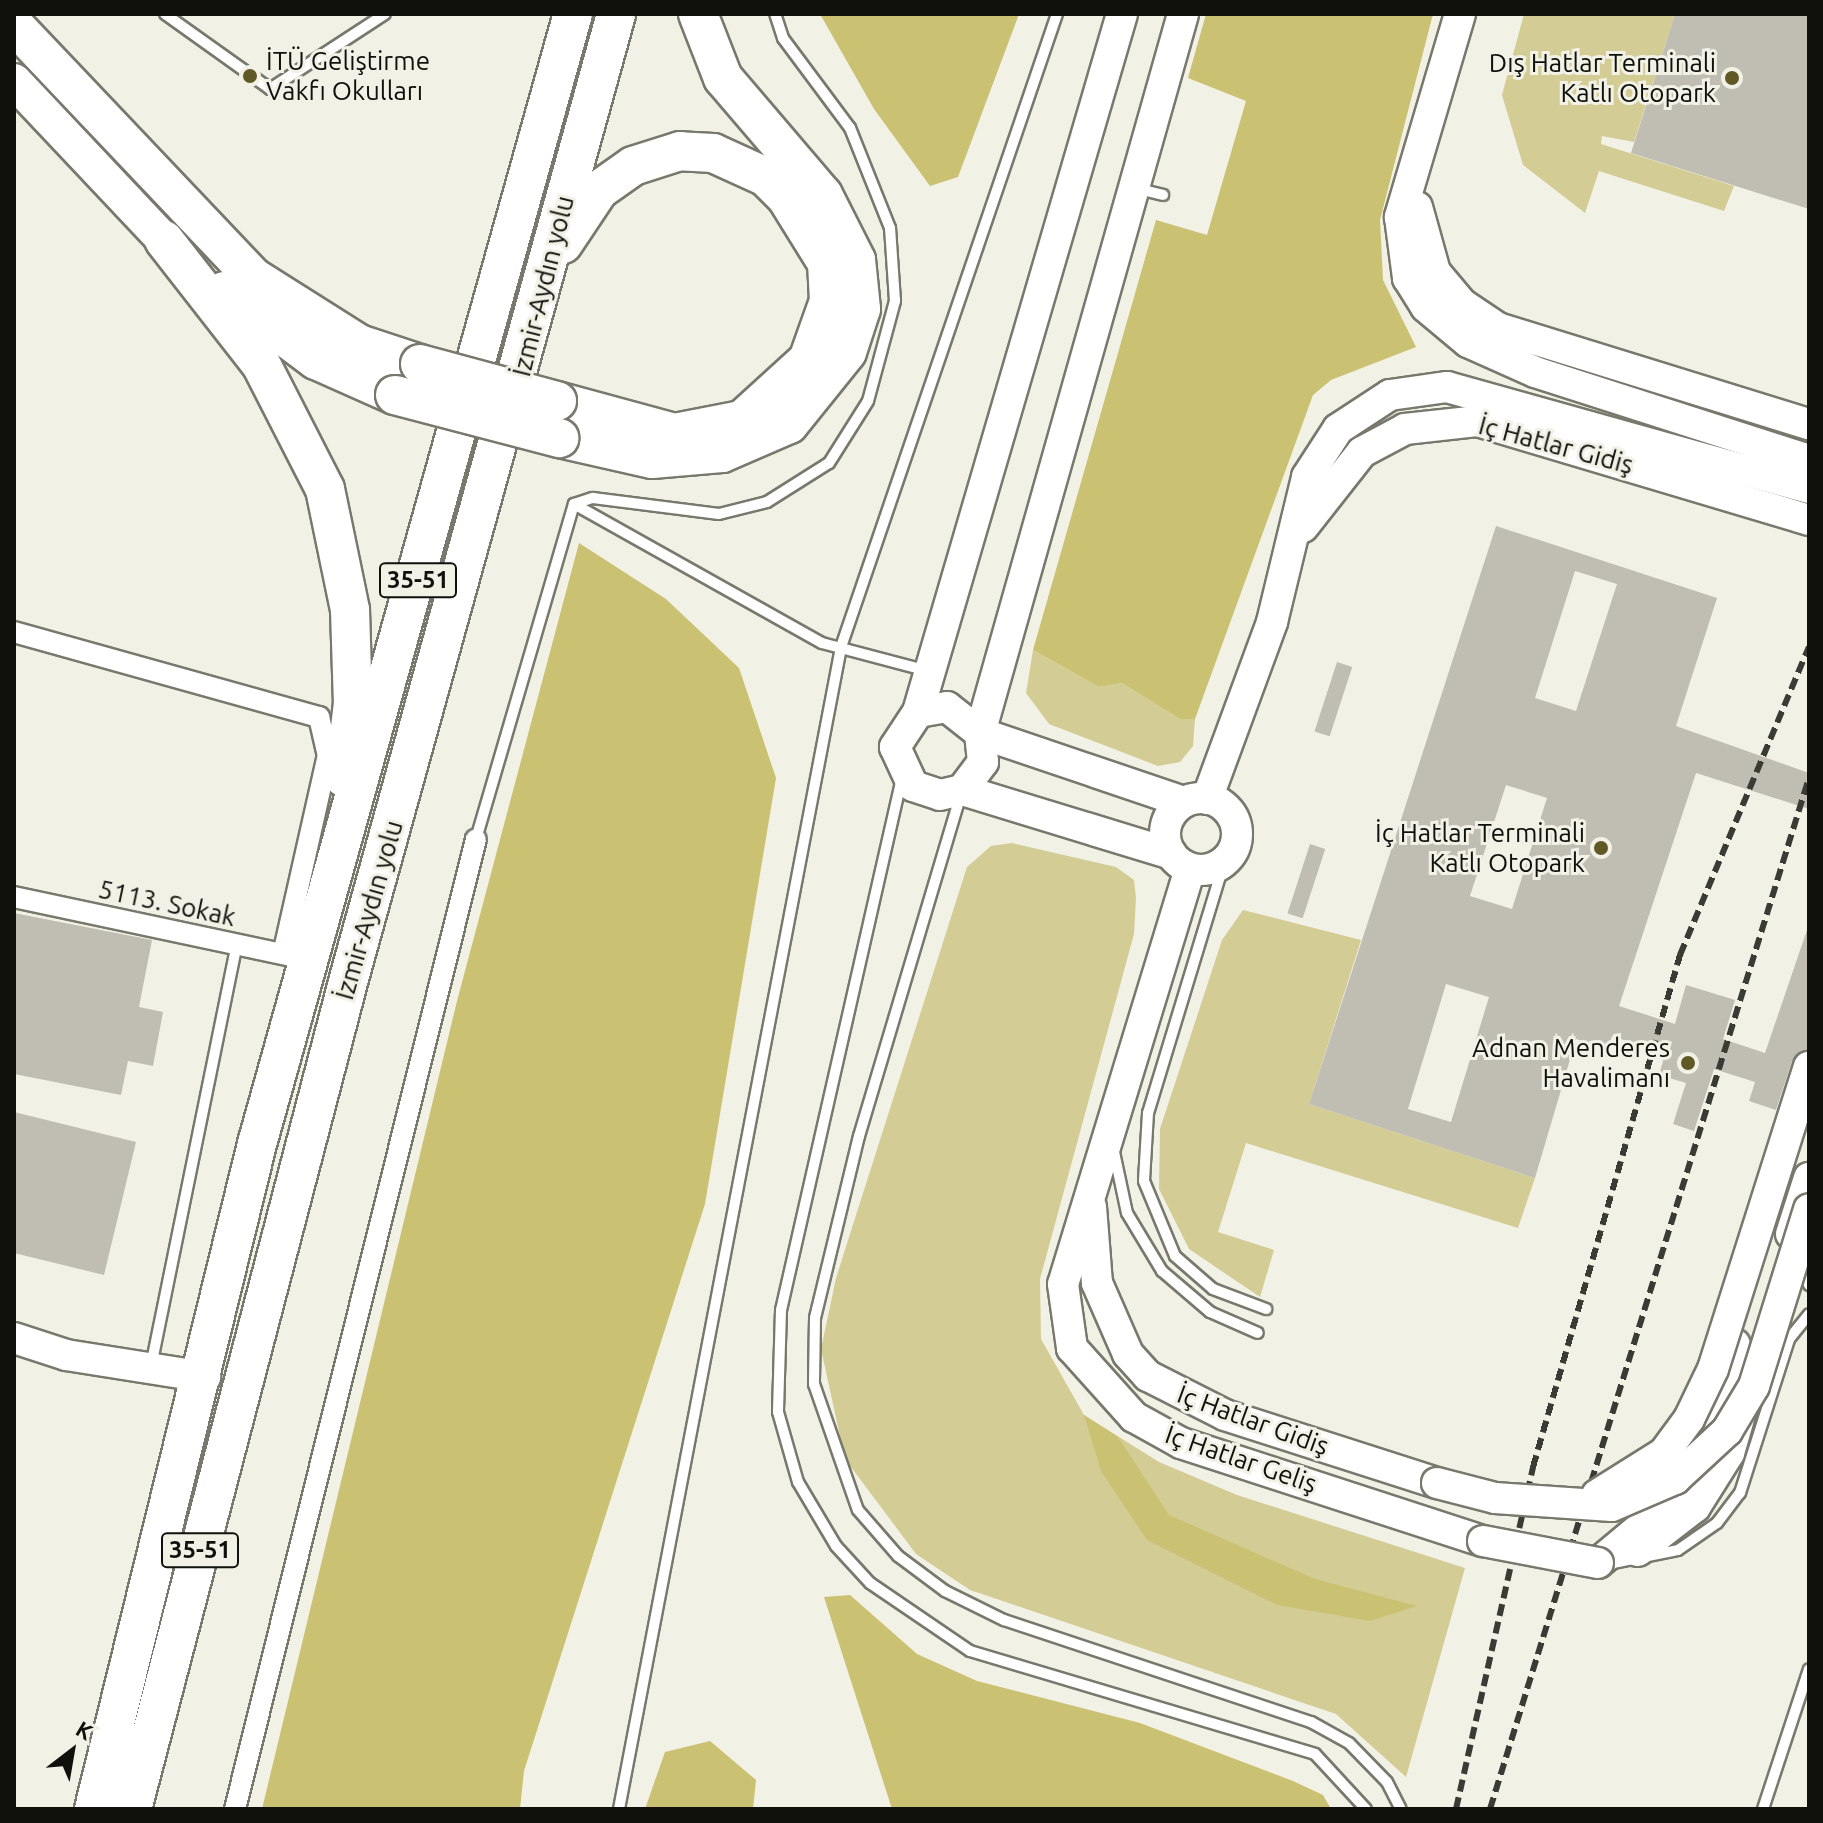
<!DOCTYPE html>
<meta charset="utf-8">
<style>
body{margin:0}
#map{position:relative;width:1823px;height:1823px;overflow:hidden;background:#f2f1e6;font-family:Ubuntu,sans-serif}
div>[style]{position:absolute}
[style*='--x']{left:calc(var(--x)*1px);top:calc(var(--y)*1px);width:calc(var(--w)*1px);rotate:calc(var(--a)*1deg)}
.green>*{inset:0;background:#d3cc95}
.forest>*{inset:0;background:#cbc172}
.building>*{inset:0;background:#c0beb3;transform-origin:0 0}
.roads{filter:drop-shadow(2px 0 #79786d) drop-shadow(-2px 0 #79786d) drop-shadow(0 2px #79786d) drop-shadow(0 -2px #79786d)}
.lane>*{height:10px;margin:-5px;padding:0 5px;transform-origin:5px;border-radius:5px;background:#fff}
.street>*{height:20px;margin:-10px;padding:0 10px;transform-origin:10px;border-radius:10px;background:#fff}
.secondary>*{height:30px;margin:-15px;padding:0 15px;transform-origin:15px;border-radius:15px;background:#fff}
.secondary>.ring{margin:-15px;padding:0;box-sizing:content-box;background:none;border:30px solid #fff;border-radius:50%}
.primary>*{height:34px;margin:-17px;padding:0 17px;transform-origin:17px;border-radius:17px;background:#fff}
.highway>*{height:38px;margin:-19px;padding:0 19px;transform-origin:19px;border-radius:19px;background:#fff}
.rail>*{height:6px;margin-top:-3px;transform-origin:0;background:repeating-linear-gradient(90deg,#3b3b36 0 12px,transparent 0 18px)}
.bridges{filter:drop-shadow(2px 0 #79786d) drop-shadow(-2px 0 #79786d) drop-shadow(0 2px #79786d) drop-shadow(0 -2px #79786d)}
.secondary-bridge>*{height:30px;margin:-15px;padding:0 15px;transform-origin:15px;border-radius:15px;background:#fff}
.highway-bridge>*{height:38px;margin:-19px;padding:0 19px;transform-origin:19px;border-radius:19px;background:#fff}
.dots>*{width:22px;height:22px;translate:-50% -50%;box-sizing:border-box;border:4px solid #f2f1e6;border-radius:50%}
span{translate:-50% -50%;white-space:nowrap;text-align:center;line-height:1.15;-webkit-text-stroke:6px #f2f1e6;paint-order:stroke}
.shield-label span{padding:2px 6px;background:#f2f1e6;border:2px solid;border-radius:6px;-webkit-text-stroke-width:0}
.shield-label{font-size:24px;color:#10100c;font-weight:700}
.poi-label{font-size:26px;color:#10100c}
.left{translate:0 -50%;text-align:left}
.right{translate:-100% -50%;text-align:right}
.street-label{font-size:26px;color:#10100c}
.frame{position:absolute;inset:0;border:16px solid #10100c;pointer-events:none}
.north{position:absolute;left:32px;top:1711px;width:80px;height:80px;-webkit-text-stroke:6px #f2f1e6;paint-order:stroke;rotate:31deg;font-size:22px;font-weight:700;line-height:32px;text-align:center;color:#10100c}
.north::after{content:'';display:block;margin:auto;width:28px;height:36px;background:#10100c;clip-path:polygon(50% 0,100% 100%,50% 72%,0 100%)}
</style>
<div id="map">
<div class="green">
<i style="clip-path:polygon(1524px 14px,1675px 14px,1634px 142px,1602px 136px,1601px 144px,1734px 186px,1724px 211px,1599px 171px,1585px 213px,1523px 165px,1502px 95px)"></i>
<i style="clip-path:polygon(1033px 650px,1099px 687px,1122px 683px,1181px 718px,1195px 719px,1193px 746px,1180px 762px,1158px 766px,1049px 724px,1026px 693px)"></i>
<i style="clip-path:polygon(1012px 843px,1116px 867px,1134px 880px,1136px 898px,1134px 934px,1040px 1279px,1041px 1339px,1084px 1415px,1159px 1462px,1237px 1495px,1465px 1568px,1406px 1777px,1336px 1714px,970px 1590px,916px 1554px,845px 1459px,821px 1349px,836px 1278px,967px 867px,991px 846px)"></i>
<i style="clip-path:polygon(1243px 910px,1361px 940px,1309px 1104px,1535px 1178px,1518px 1228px,1246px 1143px,1218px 1232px,1274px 1250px,1260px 1297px,1189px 1249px,1159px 1189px,1160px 1129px,1222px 940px)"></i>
</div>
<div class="forest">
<i style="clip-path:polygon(820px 14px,1019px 14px,958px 177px,930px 186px,874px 109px)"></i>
<i style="clip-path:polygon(1206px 14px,1433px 14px,1380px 220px,1383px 280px,1416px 347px,1331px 380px,1313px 395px,1195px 719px,1181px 719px,1122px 683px,1099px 687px,1033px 650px,1156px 220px,1207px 235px,1246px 101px,1188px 78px)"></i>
<i style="clip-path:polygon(579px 543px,666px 599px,739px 668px,776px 778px,705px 1204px,524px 1771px,520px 1809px,262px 1809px,457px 1001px)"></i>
<i style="clip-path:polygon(1084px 1415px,1118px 1437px,1169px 1515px,1315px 1579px,1417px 1606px,1370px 1621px,1277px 1605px,1147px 1540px,1101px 1471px)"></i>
<i style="clip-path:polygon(850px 1595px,917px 1654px,977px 1681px,1140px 1723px,1293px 1781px,1323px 1795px,1331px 1809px,892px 1809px,824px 1597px)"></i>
<i style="clip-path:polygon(710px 1741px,756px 1780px,753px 1809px,645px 1809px,665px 1752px)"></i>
</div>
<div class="building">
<i style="clip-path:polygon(1675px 14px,1809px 14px,1809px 209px,1631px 153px)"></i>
<i style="clip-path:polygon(evenodd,1496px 526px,1717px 598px,1676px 726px,1809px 773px,1809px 809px,1696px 773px,1619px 1006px,1675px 1024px,1686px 985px,1735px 1000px,1723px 1039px,1765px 1053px,1809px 924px,1809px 1050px,1792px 1061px,1776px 1110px,1749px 1101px,1755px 1082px,1714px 1069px,1694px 1131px,1673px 1124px,1686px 1083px,1659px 1075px,1665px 1054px,1612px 1036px,1608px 1049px,1576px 1039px,1535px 1178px,1309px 1104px,1496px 526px,1575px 571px,1617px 584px,1576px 711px,1535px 698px,1575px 571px,1496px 526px,1506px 785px,1547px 798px,1512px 909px,1470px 896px,1506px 785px,1496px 526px,1446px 984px,1489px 997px,1451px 1122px,1408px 1109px,1446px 984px)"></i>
<i style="left:1337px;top:662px;width:16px;height:73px;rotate:18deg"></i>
<i style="left:1310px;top:844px;width:16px;height:73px;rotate:18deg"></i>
<i style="clip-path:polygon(14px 913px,152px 940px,139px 1007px,163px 1012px,153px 1066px,128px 1061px,121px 1095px,14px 1074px)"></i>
<i style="clip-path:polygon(14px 1112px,136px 1142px,104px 1275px,14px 1253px)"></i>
</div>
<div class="roads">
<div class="lane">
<i style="--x:165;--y:14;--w:129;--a:35.5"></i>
<i style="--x:270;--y:89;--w:137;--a:-33.1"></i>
<i style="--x:1135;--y:188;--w:29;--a:14"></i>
<i style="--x:574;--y:504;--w:284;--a:29.3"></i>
<i style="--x:822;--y:643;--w:110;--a:14.8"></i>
<i style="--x:901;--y:782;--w:541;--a:102.8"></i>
<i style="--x:781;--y:1310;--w:102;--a:91.7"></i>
<i style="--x:778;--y:1412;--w:73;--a:74.1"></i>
<i style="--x:798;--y:1482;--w:74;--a:59.3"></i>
<i style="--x:836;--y:1546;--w:50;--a:47.4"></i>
<i style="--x:870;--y:1583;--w:121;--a:34.2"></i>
<i style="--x:970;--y:1651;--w:360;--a:16.6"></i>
<i style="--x:1315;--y:1754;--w:75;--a:47.2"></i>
<i style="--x:961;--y:794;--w:357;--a:106.6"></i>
<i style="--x:859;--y:1136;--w:187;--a:103.6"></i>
<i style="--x:815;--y:1318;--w:66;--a:90.9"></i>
<i style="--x:814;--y:1384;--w:133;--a:70.8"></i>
<i style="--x:858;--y:1510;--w:61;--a:49"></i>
<i style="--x:898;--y:1556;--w:59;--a:36.7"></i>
<i style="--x:945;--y:1591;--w:66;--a:26.2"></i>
<i style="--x:1004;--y:1620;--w:324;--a:18.4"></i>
<i style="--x:1311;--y:1722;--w:43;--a:28.9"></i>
<i style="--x:1349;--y:1743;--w:54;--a:45.7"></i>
<i style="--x:1387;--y:1782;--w:30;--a:63"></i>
<i style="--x:476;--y:839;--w:349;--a:-73.7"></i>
<i style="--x:574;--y:504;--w:20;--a:-18"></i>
<i style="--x:593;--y:498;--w:127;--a:7.2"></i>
<i style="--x:719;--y:514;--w:49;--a:-14"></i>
<i style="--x:767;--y:502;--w:73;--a:-32.2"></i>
<i style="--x:829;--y:463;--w:73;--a:-57.8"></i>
<i style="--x:868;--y:401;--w:104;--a:-74.9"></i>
<i style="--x:895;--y:301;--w:73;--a:-93.9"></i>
<i style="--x:890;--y:228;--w:108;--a:-111.8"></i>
<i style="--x:850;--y:128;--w:112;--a:-126.7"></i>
<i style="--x:783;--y:38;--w:25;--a:-108"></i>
<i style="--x:1224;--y:863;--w:261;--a:106.9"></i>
<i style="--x:1148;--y:1113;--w:68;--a:93.4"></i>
<i style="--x:1144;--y:1181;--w:81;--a:67.5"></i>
<i style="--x:1175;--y:1256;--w:50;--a:41"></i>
<i style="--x:1213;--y:1289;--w:57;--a:20.7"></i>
<i style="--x:1114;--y:1152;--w:62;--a:78"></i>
<i style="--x:1127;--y:1213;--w:68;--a:58.9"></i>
<i style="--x:1162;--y:1271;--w:63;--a:40.5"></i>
<i style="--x:1210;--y:1312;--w:52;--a:23.6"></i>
<i style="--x:1798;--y:1265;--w:23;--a:61"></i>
<i style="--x:151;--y:1366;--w:430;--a:-78.5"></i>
<i style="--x:1608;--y:1564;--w:71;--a:-11.3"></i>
<i style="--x:1678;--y:1550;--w:47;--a:-34.7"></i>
<i style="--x:1717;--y:1523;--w:38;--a:-53"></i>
<i style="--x:1740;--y:1493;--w:162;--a:-72.3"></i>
<i style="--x:1789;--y:1339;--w:32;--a:-51"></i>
<i style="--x:619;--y:1809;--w:1183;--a:-79.18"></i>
<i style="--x:841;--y:647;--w:669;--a:-71.16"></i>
<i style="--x:1763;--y:1809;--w:147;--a:-71.8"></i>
</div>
<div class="street">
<i style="--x:14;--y:632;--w:317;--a:15.6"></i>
<i style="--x:319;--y:717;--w:39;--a:77"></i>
<i style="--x:328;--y:755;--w:204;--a:102.7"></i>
<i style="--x:14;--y:897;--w:288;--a:12"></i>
<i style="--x:235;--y:1809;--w:999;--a:-76.05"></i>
</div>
<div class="secondary">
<i style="--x:1460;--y:14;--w:212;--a:106.5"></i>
<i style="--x:1400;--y:217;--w:62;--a:82.5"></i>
<i style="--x:1408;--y:278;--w:34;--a:58"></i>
<i style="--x:1426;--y:307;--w:55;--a:39.8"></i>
<i style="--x:1468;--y:342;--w:73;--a:24.1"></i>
<i style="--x:1535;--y:372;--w:288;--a:17.8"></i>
<i style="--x:1417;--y:207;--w:67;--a:74.5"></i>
<i style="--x:1435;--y:272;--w:42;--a:49.8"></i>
<i style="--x:1462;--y:304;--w:43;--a:33.7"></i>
<i style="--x:1498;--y:328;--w:325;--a:17.2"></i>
<i style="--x:1303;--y:527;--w:95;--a:-51.8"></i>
<i style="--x:1362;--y:452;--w:49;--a:-28.1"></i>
<i style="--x:1405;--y:429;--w:72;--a:-6.3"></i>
<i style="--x:1477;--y:421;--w:346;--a:16.6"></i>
<i style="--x:918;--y:712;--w:727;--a:-73.71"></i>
<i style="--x:980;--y:733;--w:747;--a:-74.23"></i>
<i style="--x:980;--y:733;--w:215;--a:18.7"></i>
<i style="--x:962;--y:790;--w:35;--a:-53"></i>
<i style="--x:983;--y:762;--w:29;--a:-96"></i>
<i style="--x:980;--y:733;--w:42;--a:-141.8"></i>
<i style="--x:947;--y:707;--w:29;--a:170"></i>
<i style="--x:918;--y:712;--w:42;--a:123.3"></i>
<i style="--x:895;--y:747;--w:43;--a:65.2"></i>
<i style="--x:913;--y:786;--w:28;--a:18"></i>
<i style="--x:940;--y:795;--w:23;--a:-13"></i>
<i style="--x:962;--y:790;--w:219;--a:17"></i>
<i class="ring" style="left:1165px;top:798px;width:42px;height:42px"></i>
<i style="--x:1207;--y:799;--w:189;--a:-69.8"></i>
<i style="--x:1272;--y:622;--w:149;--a:-76.4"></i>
<i style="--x:1307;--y:477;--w:57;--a:-57.1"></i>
<i style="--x:1338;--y:429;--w:62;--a:-33.2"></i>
<i style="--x:1390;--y:395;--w:58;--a:-8"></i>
<i style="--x:1447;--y:387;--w:376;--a:15.6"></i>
<i style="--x:1190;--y:869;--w:434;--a:107"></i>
<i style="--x:1063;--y:1284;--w:65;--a:82"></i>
<i style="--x:1072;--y:1348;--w:93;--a:48.1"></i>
<i style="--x:1134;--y:1417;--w:54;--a:29"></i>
<i style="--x:1181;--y:1443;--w:318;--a:18"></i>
<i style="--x:1091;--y:1207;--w:76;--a:85.5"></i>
<i style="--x:1097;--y:1283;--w:77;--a:66.4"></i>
<i style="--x:1128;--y:1354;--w:30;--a:48"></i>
<i style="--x:1148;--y:1376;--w:86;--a:26.9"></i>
<i style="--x:1225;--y:1415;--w:223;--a:17.8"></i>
<i style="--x:1791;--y:1234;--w:59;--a:-72.2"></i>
<i style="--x:14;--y:1338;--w:55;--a:18.1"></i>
<i style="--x:66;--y:1355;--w:141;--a:9"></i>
<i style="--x:1638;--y:1551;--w:72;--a:-37.7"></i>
<i style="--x:1695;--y:1507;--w:64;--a:-57.8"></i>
<i style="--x:1729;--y:1453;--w:47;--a:-73.9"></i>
<i style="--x:1598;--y:1563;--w:86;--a:-39.8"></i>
<i style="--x:1664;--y:1508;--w:70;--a:-60.9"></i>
<i style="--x:1698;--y:1447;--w:109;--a:-70.2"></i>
</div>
<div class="primary">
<i style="--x:14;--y:81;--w:219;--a:46.7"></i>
</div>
<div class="highway">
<i style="--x:14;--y:25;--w:347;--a:46.5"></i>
<i style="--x:253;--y:277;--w:125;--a:32.3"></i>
<i style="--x:359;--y:344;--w:64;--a:18.2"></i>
<i style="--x:164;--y:240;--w:157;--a:52"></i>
<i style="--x:261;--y:364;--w:140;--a:62.9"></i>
<i style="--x:325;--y:489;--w:124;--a:78.3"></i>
<i style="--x:350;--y:610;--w:93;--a:88.2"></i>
<i style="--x:353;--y:703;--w:75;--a:96.9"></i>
<i style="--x:224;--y:291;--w:115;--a:36.9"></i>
<i style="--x:316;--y:360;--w:86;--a:23.9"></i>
<i style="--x:557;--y:401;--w:122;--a:15.2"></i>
<i style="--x:675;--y:433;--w:68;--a:-11"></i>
<i style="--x:742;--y:420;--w:89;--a:-42.3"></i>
<i style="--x:808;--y:360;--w:63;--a:-70.4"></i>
<i style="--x:829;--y:301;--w:38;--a:-93"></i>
<i style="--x:827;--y:263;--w:78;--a:-121.8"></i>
<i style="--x:786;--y:197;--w:28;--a:-135"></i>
<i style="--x:766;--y:177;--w:58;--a:-155.6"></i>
<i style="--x:713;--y:153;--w:33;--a:-177"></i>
<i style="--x:680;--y:151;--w:49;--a:162.3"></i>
<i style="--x:633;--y:166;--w:42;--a:144.8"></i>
<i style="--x:599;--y:190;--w:65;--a:123.7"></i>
<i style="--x:559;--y:438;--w:95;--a:12.7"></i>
<i style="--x:652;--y:459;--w:70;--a:-4.9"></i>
<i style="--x:722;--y:453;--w:73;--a:-23.4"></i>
<i style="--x:789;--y:424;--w:92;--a:-51.1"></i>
<i style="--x:847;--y:352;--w:45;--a:-72"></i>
<i style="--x:861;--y:309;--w:49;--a:-95.8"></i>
<i style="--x:856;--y:260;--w:73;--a:-116.9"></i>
<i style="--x:823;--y:195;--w:154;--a:-130.5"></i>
<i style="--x:723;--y:78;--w:69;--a:-111.3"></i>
<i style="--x:94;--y:1809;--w:685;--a:-76.23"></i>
<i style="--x:257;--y:1144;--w:1173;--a:-74.38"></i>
<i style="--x:132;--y:1809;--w:855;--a:-75.36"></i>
<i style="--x:348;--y:982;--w:1004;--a:-74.52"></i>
</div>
</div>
<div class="rail">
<i style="--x:1456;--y:1809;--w:351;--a:-77.3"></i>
<i style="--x:1533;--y:1467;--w:533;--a:-73.98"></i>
<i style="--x:1680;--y:955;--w:334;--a:-67.3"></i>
<i style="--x:1490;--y:1809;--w:1079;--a:-72.81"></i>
</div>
<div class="bridges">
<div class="secondary-bridge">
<i style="--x:1437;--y:1483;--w:60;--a:14.5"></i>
<i style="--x:1495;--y:1498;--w:117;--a:3.9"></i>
<i style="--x:1612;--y:1506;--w:69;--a:-23.2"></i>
<i style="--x:1675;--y:1479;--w:71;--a:-42.7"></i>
<i style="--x:1727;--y:1431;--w:52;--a:-59"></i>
<i style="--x:1754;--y:1386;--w:185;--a:-72.7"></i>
<i style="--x:1597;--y:1495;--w:79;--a:-32.1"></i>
<i style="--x:1664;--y:1453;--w:42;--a:-53.7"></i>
<i style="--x:1689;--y:1419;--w:55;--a:-64.4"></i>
<i style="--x:1713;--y:1369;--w:317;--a:-72.4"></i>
<i style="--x:1483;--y:1541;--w:117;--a:10.8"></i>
</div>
<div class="highway-bridge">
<i style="--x:420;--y:364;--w:142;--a:15.1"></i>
<i style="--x:395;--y:395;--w:170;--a:14.7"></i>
</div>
</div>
<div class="dots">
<i style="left:250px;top:76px;background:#605925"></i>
<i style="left:1732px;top:78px;background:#605925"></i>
<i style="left:1601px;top:848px;background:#605925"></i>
<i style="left:1688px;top:1063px;background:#605925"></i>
</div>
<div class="shield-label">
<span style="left:418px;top:580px">35-51</span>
<span style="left:200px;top:1550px">35-51</span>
</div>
<div class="poi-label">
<span class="left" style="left:266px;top:76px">İTÜ Geliştirme<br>Vakfı Okulları</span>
<span class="right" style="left:1716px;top:78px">Dış Hatlar Terminali<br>Katlı Otopark</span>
<span class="right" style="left:1585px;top:848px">İç Hatlar Terminali<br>Katlı Otopark</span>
<span class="right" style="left:1670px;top:1063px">Adnan Menderes<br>Havalimanı</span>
</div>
<div class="street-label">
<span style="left:543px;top:286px;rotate:-76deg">İzmir-Aydın yolu</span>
<span style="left:1556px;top:445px;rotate:15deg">İç Hatlar Gidiş</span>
<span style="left:167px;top:903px;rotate:12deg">5113. Sokak</span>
<span style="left:369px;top:910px;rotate:-74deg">İzmir-Aydın yolu</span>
<span style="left:1253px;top:1420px;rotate:20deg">İç Hatlar Gidiş</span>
<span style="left:1241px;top:1459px;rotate:19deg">İç Hatlar Geliş</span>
</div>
<div class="frame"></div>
<div class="north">K</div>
</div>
